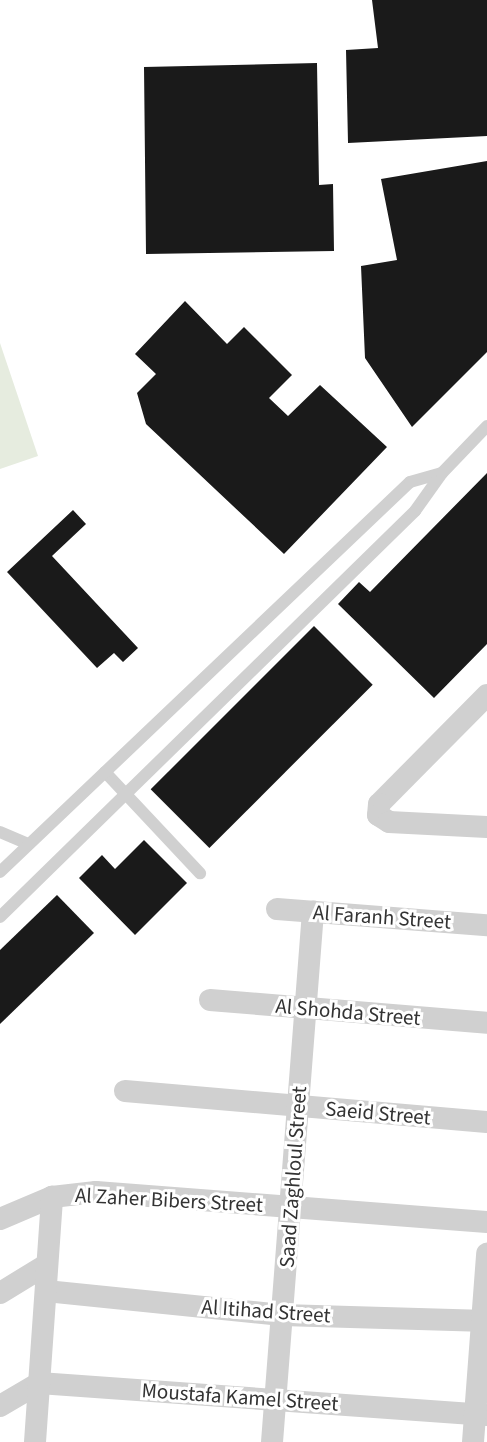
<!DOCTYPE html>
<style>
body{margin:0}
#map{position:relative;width:487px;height:1442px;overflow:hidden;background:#fff;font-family:"Source Sans 3",sans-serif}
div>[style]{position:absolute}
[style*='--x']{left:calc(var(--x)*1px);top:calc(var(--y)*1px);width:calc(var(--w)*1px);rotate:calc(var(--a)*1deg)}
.green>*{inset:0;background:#e6ecdf}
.building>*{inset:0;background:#1a1a1a;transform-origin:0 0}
.service>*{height:12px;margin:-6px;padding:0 6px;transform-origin:6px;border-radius:6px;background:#d0d0d0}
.minor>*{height:22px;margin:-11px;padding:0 11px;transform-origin:11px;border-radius:11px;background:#d0d0d0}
span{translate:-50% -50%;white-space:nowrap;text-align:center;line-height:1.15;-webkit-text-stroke:6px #fff;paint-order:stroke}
.street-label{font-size:21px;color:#333}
</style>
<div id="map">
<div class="green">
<i style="clip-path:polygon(0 343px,38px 456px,0 469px)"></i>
</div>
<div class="building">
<i style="clip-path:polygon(372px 0,487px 0,487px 136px,348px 143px,346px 50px,378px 48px)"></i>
<i style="clip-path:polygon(317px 63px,319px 185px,333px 184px,334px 251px,146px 254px,144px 67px)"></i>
<i style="clip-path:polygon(487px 161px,487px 352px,412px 427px,365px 358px,361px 266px,397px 260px,381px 179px)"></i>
<i style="clip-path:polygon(185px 301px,227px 344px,244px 327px,292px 375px,269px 398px,288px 416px,320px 385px,387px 447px,284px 554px,146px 424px,137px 393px,156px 374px,135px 354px)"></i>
<i style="clip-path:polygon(487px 473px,487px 644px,434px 698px,338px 604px,359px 582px,370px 592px)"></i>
<i style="clip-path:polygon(73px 510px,86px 524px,52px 556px,138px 648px,123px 662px,114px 653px,97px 668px,7px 572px)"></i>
<i style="left:314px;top:626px;width:83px;height:231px;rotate:45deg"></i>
<i style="clip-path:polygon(144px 840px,187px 883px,135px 935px,79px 878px,102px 855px,115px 869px)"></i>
<i style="clip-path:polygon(57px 895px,94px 933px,0 1024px,0 950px)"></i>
</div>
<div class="service">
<i style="--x:105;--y:772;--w:139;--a:46.8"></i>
<i style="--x:0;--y:832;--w:30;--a:23"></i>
<i style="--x:0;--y:872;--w:566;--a:-43.57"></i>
<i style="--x:410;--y:482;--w:33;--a:-16"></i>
<i style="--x:0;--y:917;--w:581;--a:-44.37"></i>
<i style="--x:415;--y:511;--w:47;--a:-54.6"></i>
<i style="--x:442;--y:473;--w:65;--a:-46.2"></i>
</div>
<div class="minor">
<i style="--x:487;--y:695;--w:153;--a:134.7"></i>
<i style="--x:379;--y:804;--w:11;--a:95"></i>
<i style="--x:378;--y:815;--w:13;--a:32"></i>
<i style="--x:389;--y:822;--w:98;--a:2.9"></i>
<i style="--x:277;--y:909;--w:211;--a:4.4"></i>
<i style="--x:210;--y:1000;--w:278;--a:4.7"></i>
<i style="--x:125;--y:1091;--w:363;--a:4.9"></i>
<i style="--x:0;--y:1219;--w:56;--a:-22.9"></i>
<i style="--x:52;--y:1197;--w:44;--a:-6.5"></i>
<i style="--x:96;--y:1192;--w:392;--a:4.4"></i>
<i style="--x:46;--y:1291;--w:237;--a:5.8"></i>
<i style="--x:282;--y:1315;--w:205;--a:1.7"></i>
<i style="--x:0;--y:1293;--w:54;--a:-31.3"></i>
<i style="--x:0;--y:1406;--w:45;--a:-30.5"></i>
<i style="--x:39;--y:1383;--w:449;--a:4.1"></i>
<i style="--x:35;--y:1442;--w:246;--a:-86"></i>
<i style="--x:272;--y:1442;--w:532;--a:-85.58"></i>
<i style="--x:473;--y:1442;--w:189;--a:-85.7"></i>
</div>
<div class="street-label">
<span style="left:382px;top:917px;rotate:4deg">Al Faranh Street</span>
<span style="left:348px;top:1012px;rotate:5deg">Al Shohda Street</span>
<span style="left:378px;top:1113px;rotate:5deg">Saeid Street</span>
<span style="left:293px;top:1177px;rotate:-86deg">Saad Zaghloul Street</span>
<span style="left:169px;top:1200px;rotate:3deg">Al Zaher Bibers Street</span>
<span style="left:266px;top:1311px;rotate:4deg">Al Itihad Street</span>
<span style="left:240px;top:1397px;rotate:4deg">Moustafa Kamel Street</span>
</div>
</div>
